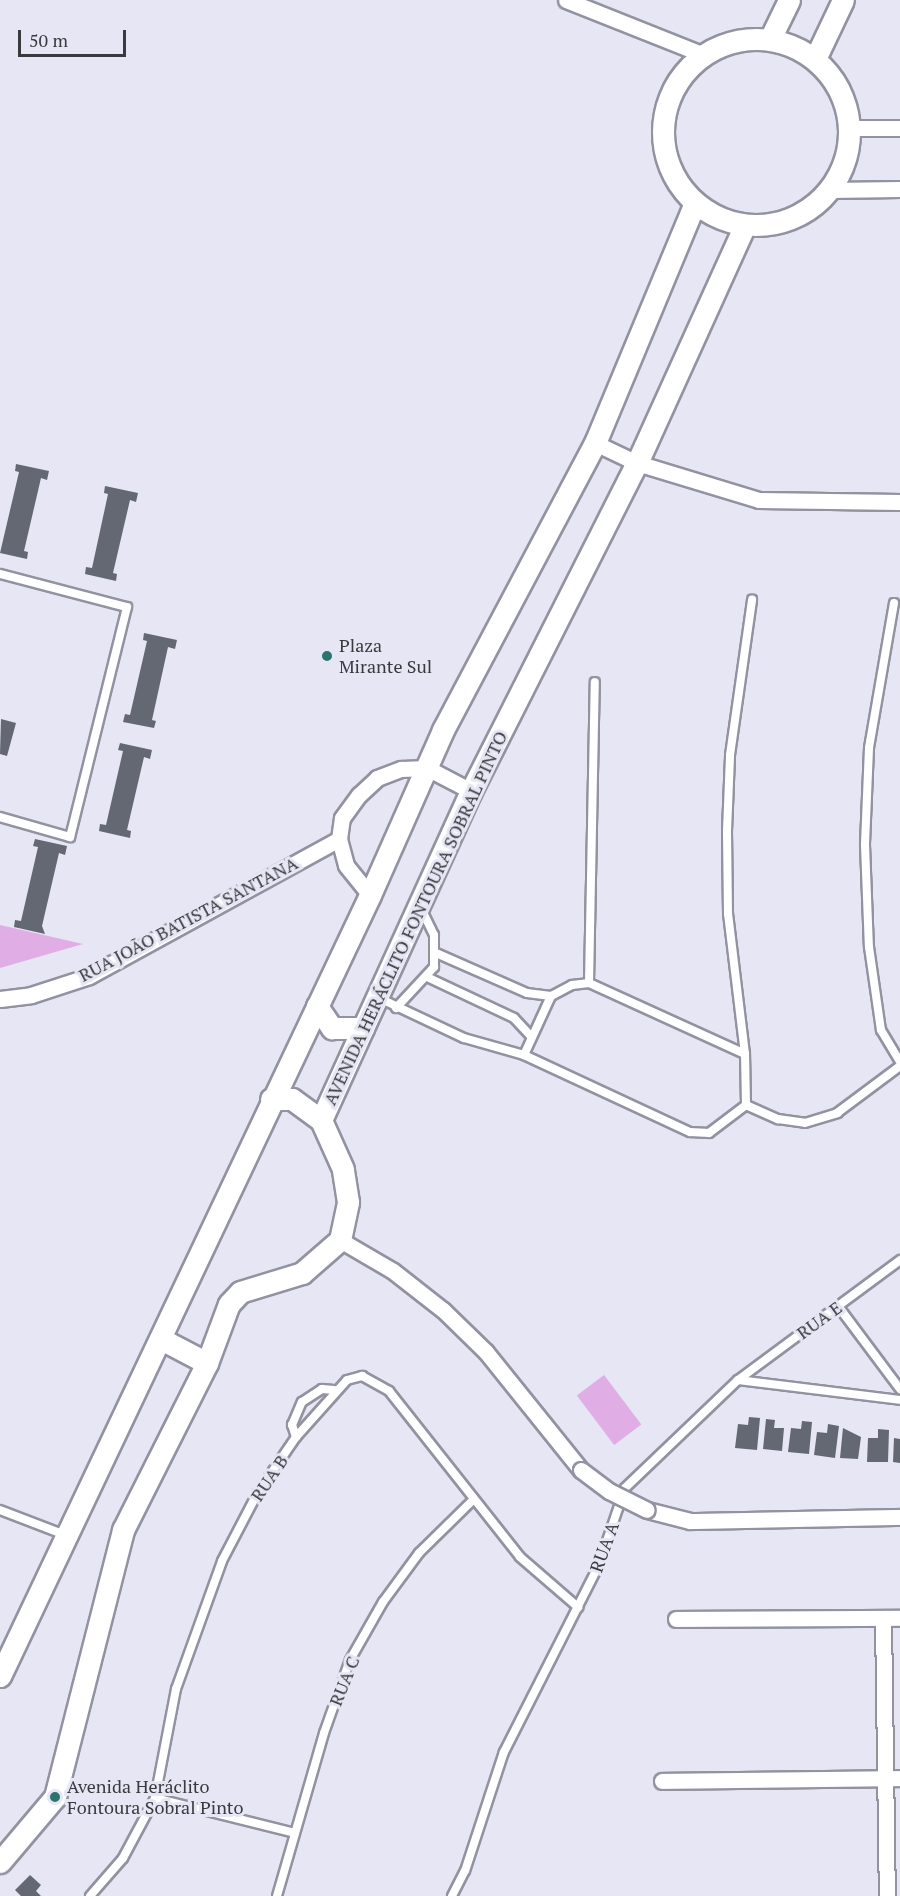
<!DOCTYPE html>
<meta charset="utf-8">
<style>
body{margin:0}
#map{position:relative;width:900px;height:1896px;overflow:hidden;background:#e6e6f4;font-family:"PT Serif",serif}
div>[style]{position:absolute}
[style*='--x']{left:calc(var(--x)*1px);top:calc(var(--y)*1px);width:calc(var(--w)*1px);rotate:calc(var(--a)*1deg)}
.green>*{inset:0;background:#e0aee4;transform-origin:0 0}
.building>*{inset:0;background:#636873}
.roads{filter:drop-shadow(2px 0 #9292a0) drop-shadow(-2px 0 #9292a0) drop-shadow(0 2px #9292a0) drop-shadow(0 -2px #9292a0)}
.lane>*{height:8px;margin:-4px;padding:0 4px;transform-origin:4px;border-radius:4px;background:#fff}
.street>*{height:15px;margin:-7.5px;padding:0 7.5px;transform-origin:7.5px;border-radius:7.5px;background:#fff}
.secondary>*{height:21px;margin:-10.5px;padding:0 10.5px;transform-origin:10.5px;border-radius:10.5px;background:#fff}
.secondary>.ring{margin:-10.5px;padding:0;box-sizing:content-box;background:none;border:21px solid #fff;border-radius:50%}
.bridges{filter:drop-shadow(2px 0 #9292a0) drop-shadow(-2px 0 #9292a0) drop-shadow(0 2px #9292a0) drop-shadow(0 -2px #9292a0)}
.street-bridge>*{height:15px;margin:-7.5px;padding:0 7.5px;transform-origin:7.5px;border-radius:7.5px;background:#fff}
.dots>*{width:16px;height:16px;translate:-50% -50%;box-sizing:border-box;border:3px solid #e6e6f4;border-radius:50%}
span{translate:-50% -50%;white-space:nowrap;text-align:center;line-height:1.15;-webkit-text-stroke:6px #e6e6f4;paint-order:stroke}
.poi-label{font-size:18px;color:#39393e}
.left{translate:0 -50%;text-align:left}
.street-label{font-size:18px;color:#39393e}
.scale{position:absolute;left:18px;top:30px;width:108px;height:27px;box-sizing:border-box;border:3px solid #39393e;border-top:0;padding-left:8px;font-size:18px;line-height:21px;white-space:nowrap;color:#39393e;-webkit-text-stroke:4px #e6e6f4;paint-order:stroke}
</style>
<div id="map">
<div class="green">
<i style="clip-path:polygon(0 925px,83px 944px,0 968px)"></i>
<i style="left:604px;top:1375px;width:62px;height:34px;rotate:53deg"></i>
</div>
<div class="building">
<i style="clip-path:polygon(16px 464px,49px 471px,47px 480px,41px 478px,24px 551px,28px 552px,27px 559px,0 553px,19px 472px,15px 471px)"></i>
<i style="clip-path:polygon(105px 486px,138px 493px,136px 502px,130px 500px,113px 573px,117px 574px,116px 581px,85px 574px,86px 567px,92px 568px,108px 494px,104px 493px)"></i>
<i style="clip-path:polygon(144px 633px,177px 640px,175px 649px,168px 647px,152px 720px,156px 721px,154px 728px,123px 722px,125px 714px,130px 715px,147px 641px,143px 640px)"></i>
<i style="clip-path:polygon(1px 719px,16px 723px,7px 756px,0 754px)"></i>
<i style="clip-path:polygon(120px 743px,152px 750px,150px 759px,144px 757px,127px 830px,131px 831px,130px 838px,99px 831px,100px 824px,106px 825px,123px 751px,118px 750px)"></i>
<i style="clip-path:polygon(35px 839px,67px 846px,65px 855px,59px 853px,42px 926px,45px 934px,14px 927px,15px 920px,21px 921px,38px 847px,33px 846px)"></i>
<i style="clip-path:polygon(749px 1417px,760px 1418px,757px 1450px,735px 1448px,738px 1424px,748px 1425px)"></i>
<i style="clip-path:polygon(766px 1419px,775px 1420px,774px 1428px,784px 1428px,782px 1451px,763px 1449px)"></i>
<i style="clip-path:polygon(802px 1421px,812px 1422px,809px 1454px,788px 1452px,791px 1428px,801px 1429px)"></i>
<i style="clip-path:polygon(828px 1424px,839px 1426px,835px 1458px,814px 1455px,817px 1432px,827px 1433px)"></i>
<i style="clip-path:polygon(843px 1428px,861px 1437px,858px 1459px,840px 1458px)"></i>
<i style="clip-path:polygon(878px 1429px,889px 1430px,888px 1462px,867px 1462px,868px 1438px,878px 1438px)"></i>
<i style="clip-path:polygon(894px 1438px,900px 1439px,900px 1463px,893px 1462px)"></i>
<i style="clip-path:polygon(30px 1875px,41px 1885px,36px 1891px,41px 1896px,21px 1896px,15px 1890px)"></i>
</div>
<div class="roads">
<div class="lane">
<i style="--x:0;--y:574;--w:131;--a:14.6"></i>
<i style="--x:127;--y:607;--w:237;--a:103.9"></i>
<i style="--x:70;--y:837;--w:73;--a:-164.1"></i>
<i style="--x:894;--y:603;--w:147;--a:99.8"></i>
<i style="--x:869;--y:748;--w:97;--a:92.4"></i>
<i style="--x:865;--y:845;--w:102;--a:87.8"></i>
<i style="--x:869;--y:947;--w:84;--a:81.8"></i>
<i style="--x:881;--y:1030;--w:37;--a:59"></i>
<i style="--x:436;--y:953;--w:99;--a:23.7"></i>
<i style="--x:527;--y:993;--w:24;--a:7"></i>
<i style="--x:427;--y:977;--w:96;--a:25.2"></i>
<i style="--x:514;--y:1018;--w:26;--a:47"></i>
<i style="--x:589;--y:983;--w:301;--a:-88.9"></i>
<i style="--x:379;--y:998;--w:94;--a:25.2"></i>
<i style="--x:464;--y:1038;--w:62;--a:15.8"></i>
<i style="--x:524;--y:1055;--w:183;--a:24.9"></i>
<i style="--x:690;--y:1132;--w:19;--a:3"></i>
<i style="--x:709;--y:1133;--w:46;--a:-37.1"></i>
<i style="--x:746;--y:1105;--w:51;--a:-91.1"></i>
<i style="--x:745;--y:1054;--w:171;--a:-155.5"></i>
<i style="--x:589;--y:983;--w:17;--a:173"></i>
<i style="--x:572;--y:985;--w:24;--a:152"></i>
<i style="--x:551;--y:996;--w:65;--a:114.6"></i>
<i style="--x:396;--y:1008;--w:56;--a:-47.2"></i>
<i style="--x:434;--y:967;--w:32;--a:-90"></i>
<i style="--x:434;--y:935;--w:30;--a:-116"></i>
<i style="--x:745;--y:1054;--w:141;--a:-96.9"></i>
<i style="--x:728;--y:914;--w:83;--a:-90.7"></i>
<i style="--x:727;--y:831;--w:76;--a:-87.7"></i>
<i style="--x:730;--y:755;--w:157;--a:-81.9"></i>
<i style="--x:746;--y:1105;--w:35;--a:24"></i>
<i style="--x:778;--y:1119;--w:27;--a:8"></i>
<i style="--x:805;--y:1123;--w:34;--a:-17"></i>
<i style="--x:837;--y:1113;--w:79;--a:-36.7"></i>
<i style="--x:838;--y:1306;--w:104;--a:53.2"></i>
<i style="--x:738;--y:1380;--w:163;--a:7"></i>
<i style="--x:296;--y:1437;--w:13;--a:-108"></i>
<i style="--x:292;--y:1425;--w:25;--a:-67"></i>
<i style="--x:302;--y:1402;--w:24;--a:-33"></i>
<i style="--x:322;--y:1389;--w:12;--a:5"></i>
<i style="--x:0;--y:1510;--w:70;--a:21"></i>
<i style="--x:155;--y:1798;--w:144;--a:14"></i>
<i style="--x:90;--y:1896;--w:50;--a:-49"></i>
<i style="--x:123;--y:1858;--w:68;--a:-61.9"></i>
<i style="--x:155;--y:1798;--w:111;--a:-79.1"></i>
<i style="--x:176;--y:1689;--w:136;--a:-70.2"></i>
<i style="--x:222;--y:1561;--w:76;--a:-62.4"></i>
<i style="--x:257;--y:1494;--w:69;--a:-55.6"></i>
<i style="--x:296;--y:1437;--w:76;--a:-48.2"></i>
<i style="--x:347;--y:1380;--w:16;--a:-15"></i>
<i style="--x:362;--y:1376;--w:31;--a:29"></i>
<i style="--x:389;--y:1391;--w:211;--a:51.7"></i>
<i style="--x:520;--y:1557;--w:77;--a:40.8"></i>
<i style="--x:277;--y:1896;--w:170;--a:-73.9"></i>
<i style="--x:324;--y:1733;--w:77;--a:-70.4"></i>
<i style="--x:350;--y:1660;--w:67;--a:-60.4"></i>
<i style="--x:383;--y:1602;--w:61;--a:-53.7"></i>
<i style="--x:419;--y:1553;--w:76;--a:-44.5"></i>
<i style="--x:452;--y:1896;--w:28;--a:-63"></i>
<i style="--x:465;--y:1871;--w:125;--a:-71.9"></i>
<i style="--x:504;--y:1752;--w:208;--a:-63.1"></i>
<i style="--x:598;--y:1567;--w:83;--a:-71.1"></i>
<i style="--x:625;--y:1488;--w:156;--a:-43.7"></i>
<i style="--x:738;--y:1380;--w:202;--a:-36.5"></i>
</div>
<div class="street">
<i style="--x:566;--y:0;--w:149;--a:21.7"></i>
<i style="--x:850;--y:128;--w:50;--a:0"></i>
<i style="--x:830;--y:190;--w:70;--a:-0.8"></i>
<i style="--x:595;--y:443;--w:47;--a:25.5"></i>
<i style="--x:637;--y:463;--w:127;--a:16.9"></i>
<i style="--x:759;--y:500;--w:141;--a:0.8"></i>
<i style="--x:370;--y:895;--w:38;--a:-129"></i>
<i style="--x:346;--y:865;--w:27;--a:-105"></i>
<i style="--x:339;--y:839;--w:21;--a:-82"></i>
<i style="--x:342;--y:818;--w:29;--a:-54"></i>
<i style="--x:359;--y:795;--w:25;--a:-43"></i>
<i style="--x:377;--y:778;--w:26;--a:-21"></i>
<i style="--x:401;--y:769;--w:26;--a:-2"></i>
<i style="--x:427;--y:768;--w:50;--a:27.6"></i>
<i style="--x:0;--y:999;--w:31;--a:-7"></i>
<i style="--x:31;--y:995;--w:61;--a:-18.1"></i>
<i style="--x:89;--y:976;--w:285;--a:-28.7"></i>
<i style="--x:340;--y:1240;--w:61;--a:30.3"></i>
<i style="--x:393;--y:1271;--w:63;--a:38"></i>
<i style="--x:443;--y:1310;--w:60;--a:44.3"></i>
<i style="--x:486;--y:1352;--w:151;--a:51.2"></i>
<i style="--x:647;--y:1510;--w:44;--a:14.3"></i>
<i style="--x:690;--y:1521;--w:210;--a:-1.1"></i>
<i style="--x:883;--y:1618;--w:278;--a:89.2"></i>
<i style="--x:676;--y:1619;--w:224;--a:-0.3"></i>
<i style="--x:662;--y:1781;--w:238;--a:-0.7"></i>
</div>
<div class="secondary">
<i class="ring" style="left:663px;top:39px;width:165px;height:165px"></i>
<i style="--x:770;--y:39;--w:43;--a:-64"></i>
<i style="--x:815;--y:59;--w:65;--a:-64.6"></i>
<i style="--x:317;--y:1006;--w:27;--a:56"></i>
<i style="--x:332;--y:1028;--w:31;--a:0"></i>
<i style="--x:271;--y:1099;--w:21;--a:0"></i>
<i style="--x:292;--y:1099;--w:36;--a:36"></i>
<i style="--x:161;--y:1339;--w:52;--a:27.6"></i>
<i style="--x:0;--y:1676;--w:864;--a:-64.65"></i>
<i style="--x:370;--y:895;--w:180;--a:-66.1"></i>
<i style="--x:443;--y:730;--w:325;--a:-62.1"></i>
<i style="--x:595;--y:443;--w:260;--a:-67.4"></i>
<i style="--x:0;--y:1862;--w:85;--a:-49.8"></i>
<i style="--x:55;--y:1797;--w:276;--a:-75.7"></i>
<i style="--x:123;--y:1530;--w:187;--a:-63.3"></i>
<i style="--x:207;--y:1363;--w:63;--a:-69.6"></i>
<i style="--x:229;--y:1304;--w:16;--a:-47"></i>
<i style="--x:240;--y:1292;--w:65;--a:-17"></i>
<i style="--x:302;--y:1273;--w:50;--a:-41"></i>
<i style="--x:340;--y:1240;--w:39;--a:-78"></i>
<i style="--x:348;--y:1202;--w:33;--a:-99"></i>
<i style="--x:343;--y:1169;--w:54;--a:-114.2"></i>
<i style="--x:321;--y:1120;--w:362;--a:-65.5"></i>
<i style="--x:471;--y:791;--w:368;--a:-63.2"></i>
<i style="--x:637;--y:463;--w:261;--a:-65.6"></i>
</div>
</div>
<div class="bridges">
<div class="street-bridge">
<i style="--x:581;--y:1470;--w:35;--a:37"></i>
<i style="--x:609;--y:1491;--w:42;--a:26.6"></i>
</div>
</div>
<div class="dots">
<i style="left:327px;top:656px;background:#2b7470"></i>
<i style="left:55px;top:1797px;background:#2b7470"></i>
</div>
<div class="poi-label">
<span class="left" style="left:339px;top:656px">Plaza<br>Mirante Sul</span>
<span class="left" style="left:67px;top:1797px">Avenida Heráclito<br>Fontoura Sobral Pinto</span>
</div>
<div class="street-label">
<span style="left:415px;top:918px;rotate:-65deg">AVENIDA HERÁCLITO FONTOURA SOBRAL PINTO</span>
<span style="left:188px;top:919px;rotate:-28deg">RUA JOÃO BATISTA SANTANA</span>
<span style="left:819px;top:1320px;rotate:-36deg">RUA E</span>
<span style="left:269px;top:1478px;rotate:-56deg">RUA B</span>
<span style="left:604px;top:1547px;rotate:-70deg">RUA A</span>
<span style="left:344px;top:1681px;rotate:-68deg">RUA C</span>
</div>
<div class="scale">50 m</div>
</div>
